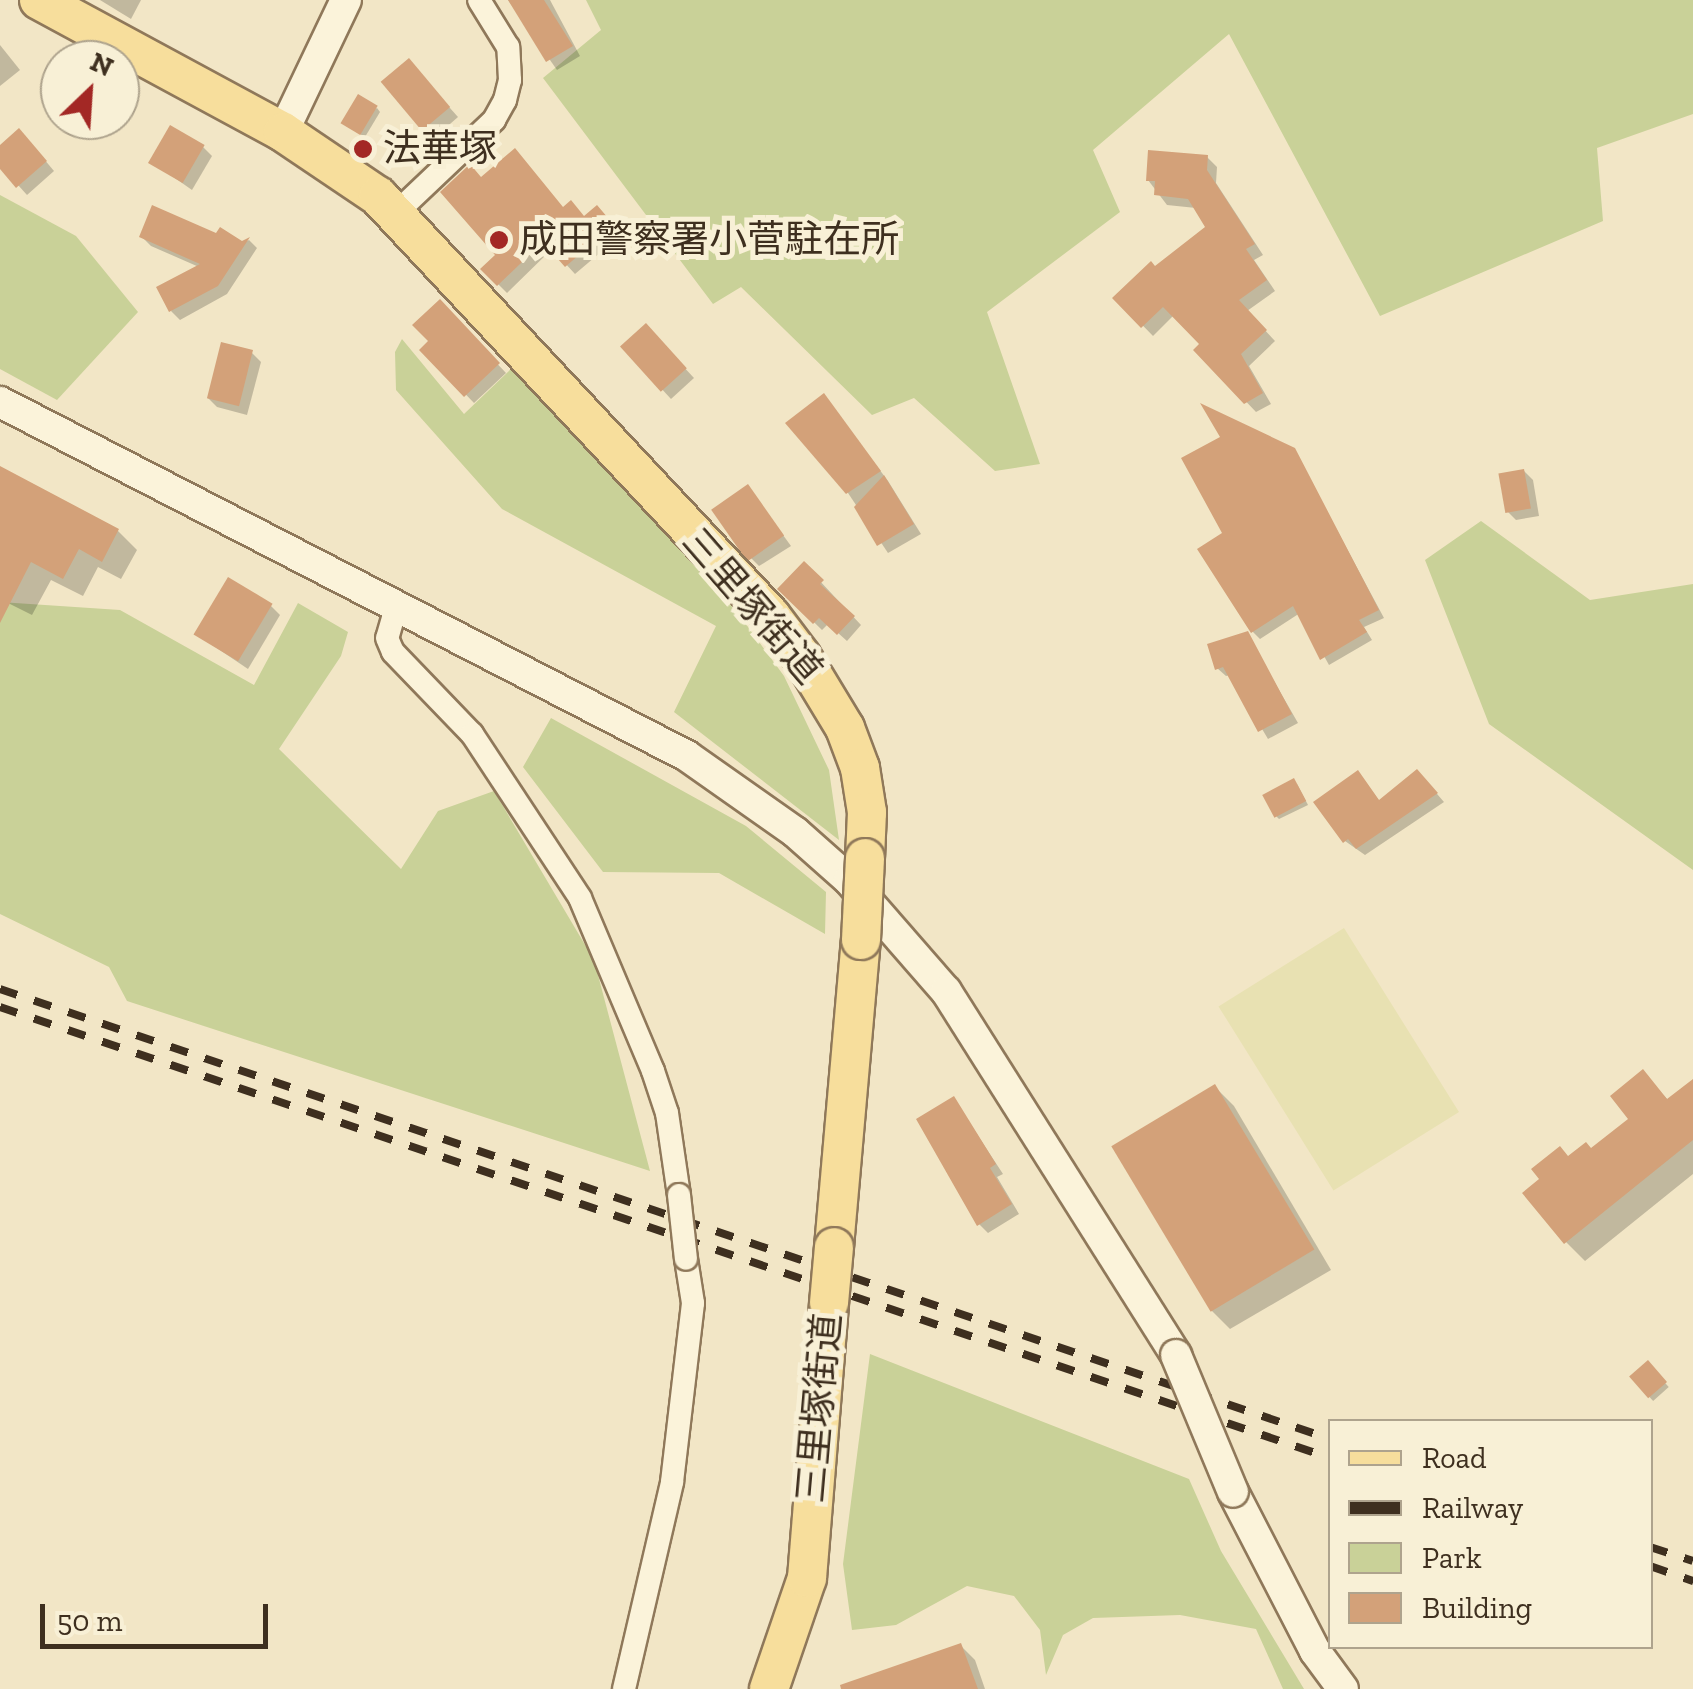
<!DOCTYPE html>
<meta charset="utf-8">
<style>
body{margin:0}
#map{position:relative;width:1693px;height:1689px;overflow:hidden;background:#f2e6c6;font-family:"Zilla Slab","Noto Sans JP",serif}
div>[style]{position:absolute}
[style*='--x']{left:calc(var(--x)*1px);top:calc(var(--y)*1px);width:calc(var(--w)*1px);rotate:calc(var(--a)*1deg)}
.farmland>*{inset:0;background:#e8e1b2;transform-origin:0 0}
.green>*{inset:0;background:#c9d198}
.shadow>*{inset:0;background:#0003;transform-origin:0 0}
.building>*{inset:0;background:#d3a179;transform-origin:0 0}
.roads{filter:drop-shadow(2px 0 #8f785a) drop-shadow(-2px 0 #8f785a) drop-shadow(0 2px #8f785a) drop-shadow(0 -2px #8f785a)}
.minor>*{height:22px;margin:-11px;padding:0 11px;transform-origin:11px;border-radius:11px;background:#fbf3da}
.tertiary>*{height:30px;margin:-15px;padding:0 15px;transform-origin:15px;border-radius:15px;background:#fbf3da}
.primary>*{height:38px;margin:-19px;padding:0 19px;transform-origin:19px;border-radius:19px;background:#f7de9c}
.rail>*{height:8px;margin-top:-4px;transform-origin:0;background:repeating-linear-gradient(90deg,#3e2f1f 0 18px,transparent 0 36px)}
.bridges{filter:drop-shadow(2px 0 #8f785a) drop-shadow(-2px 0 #8f785a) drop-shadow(0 2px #8f785a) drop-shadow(0 -2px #8f785a)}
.minor-bridge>*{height:22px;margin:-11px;padding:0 11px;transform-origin:11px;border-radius:11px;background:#fbf3da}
.tertiary-bridge>*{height:30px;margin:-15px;padding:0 15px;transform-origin:15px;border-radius:15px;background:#fbf3da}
.primary-bridge>*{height:38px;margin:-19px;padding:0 19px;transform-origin:19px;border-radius:19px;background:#f7de9c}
.dots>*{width:28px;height:28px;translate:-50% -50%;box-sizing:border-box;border:5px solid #f8f0d6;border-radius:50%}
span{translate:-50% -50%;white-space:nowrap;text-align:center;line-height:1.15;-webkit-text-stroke:10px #f8f0d6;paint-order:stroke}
.poi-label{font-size:38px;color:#3e2f1f}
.left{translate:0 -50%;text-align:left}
.street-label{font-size:38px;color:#3e2f1f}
.legend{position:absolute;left:1328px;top:1419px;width:325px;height:230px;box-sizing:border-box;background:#f8f0d6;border:2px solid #aea38d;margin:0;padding:12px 18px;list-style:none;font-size:30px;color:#3e2f1f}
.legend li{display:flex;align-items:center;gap:20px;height:50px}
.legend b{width:50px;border:2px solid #aea38d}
.north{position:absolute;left:40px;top:40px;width:100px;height:100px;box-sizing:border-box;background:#f8f0d6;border:2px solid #aea38d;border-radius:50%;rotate:25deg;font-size:28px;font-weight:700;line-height:40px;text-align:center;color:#3e2f1f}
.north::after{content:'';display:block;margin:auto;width:35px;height:45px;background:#a32825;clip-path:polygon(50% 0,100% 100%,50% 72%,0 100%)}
.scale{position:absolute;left:40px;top:1604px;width:228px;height:45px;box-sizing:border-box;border:5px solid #3e2f1f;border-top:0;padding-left:12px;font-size:30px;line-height:35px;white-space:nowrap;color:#3e2f1f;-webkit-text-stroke:8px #f8f0d6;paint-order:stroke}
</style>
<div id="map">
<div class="farmland">
<i style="left:1344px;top:928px;width:217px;height:148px;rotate:58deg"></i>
</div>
<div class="green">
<i style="clip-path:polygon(586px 0,1693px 0,1693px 114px,1597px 148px,1603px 221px,1380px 316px,1229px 34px,1093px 150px,1120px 212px,987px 312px,1040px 464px,995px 471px,914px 398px,872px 415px,741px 287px,713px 304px,543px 78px,601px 30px)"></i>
<i style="clip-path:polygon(0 195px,76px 236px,138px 312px,57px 400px,0 369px)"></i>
<i style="clip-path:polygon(402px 339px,464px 414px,512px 368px,737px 612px,784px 676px,829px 770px,839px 840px,674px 712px,716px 626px,502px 509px,396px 390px,395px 352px)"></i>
<i style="clip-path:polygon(1481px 521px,1590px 600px,1693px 584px,1693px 870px,1489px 724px,1425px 560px)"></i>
<i style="clip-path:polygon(0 602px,120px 610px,254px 685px,298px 603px,348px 632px,341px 656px,279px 749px,401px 869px,438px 811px,494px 791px,594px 960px,650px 1171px,127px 1001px,109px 967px,0 914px)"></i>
<i style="clip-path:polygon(551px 718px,746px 826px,826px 892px,825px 934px,719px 873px,603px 872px,523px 767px)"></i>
<i style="clip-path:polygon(870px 1354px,1189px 1479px,1221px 1551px,1304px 1689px,1283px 1689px,1256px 1629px,1180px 1615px,1093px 1618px,1063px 1635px,1046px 1675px,1040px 1630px,1014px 1596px,967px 1586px,896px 1625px,852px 1630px,843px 1564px)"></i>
</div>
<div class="shadow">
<i style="clip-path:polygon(100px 0,141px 0,131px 19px)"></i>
<i style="clip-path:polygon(508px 0,550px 0,580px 56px,557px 70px)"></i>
<i style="clip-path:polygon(0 45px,20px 70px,0 86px)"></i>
<i style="clip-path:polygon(417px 71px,458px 117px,434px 138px,425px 129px)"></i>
<i style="clip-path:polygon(120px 76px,137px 90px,116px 128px,102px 120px,120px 120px)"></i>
<i style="clip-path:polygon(377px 108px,380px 112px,365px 137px,348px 127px)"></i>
<i style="clip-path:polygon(28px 140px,54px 171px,27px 195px,0 165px,0 148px)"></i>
<i style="clip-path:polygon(203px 147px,212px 156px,192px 190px,152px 162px)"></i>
<i style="clip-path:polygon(1207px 157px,1217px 167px,1216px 183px,1263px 255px,1254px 260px,1275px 291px,1247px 311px,1275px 341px,1249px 366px,1271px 404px,1256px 412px,1197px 350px,1202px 345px,1174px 315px,1153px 336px,1116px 298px,1209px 227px,1196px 208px,1167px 205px,1148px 180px)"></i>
<i style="clip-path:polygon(482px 179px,585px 219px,606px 217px,621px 235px,575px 274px,552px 249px,507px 293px,483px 269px,498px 255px)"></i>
<i style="clip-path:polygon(142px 237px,242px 244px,249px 240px,257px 248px,227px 294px,180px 320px,171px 311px,199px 267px,151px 246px)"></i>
<i style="clip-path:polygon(440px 303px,506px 373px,474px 403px,423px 350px,432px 342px)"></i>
<i style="clip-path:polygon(655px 336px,694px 378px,671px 399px,623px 347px)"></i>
<i style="clip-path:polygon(252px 353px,261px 362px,247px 415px,217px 407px,208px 398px)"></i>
<i style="clip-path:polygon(824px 396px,888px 481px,921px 534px,888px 553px,848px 493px)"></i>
<i style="clip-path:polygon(1294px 450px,1384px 618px,1364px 627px,1372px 640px,1329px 665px,1300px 613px,1260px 639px,1253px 632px,1225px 534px)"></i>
<i style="clip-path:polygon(0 469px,118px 531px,137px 550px,121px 579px,98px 567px,83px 596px,51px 580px,32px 615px,0 599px)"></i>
<i style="clip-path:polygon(1524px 471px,1533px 480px,1539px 516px,1516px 520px,1507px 511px)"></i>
<i style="clip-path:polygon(748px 487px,791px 546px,759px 566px,750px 557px)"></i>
<i style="clip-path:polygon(804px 564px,861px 625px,847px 641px,828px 624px,822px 630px,780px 589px)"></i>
<i style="clip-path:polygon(271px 606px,280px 615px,248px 669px,196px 634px)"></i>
<i style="clip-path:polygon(1247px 634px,1298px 723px,1268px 739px,1230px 675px,1226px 676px,1217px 668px)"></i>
<i style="clip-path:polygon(1425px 780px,1444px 802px,1365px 855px,1345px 841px,1365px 781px,1380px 802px)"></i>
<i style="clip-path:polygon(1297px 784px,1308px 805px,1279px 819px,1275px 815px)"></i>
<i style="clip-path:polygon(1643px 1073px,1669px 1101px,1693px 1082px,1693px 1174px,1585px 1261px,1566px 1242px,1569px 1158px,1592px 1151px,1631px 1119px)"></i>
<i style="clip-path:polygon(1215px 1087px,1234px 1106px,1331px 1270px,1230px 1329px,1211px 1310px)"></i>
<i style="clip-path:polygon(954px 1099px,1003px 1174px,997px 1177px,1019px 1214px,988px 1233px,979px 1224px)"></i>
<i style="left:1648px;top:1364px;width:31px;height:21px;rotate:48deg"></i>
<i style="clip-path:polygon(961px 1646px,975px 1660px,985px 1689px,879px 1689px)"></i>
</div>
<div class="building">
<i style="clip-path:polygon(508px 0,544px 0,573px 46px,546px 62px)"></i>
<i style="left:409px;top:58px;width:64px;height:37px;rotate:50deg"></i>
<i style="left:358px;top:94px;width:23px;height:34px;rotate:31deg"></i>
<i style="left:170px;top:125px;width:40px;height:44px;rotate:30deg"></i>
<i style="clip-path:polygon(19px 128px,47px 161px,16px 188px,0 169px,0 145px)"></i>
<i style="clip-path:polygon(515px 148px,563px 207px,571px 200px,584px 216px,597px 205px,614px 225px,565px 267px,543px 242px,497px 286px,480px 269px,495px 255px,440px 192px,470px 164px,481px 177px)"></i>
<i style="clip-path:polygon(1148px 150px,1208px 155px,1207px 170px,1255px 244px,1246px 249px,1267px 280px,1239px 300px,1267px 330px,1241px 354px,1263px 393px,1244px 404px,1193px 350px,1199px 344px,1163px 307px,1141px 328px,1112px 298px,1151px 261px,1155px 266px,1205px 227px,1188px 199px,1154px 195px,1155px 181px,1146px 181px)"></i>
<i style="clip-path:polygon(152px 205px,216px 233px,220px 227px,242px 241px,250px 237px,218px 286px,169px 312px,156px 287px,200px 264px,139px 237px)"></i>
<i style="clip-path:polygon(440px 299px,500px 363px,464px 397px,419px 350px,428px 341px,412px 325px)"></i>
<i style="left:646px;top:323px;width:61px;height:35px;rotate:48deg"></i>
<i style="left:221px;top:342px;width:33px;height:58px;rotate:14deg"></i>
<i style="clip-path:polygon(824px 393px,881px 471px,846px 494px,785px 423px)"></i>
<i style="clip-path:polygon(1200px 403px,1295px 448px,1379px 610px,1359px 620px,1367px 632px,1320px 660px,1293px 606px,1251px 633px,1197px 549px,1222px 533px,1181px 458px,1220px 437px)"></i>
<i style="clip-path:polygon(0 466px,119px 529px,102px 562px,79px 549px,63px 579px,31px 562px,0 623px)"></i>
<i style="left:1524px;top:469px;width:40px;height:26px;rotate:80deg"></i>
<i style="clip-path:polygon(884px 475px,914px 524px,877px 546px,854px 507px)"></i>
<i style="left:748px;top:484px;width:63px;height:45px;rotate:55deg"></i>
<i style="clip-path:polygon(804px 561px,824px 580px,820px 584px,855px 616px,837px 635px,819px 618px,813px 624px,777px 589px)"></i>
<i style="left:228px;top:577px;width:52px;height:67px;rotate:31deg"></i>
<i style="clip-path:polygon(1248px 631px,1292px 714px,1258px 732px,1223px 667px,1215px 670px,1207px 644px)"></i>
<i style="clip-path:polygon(1417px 769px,1438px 793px,1356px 849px,1348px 839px,1343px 843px,1313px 802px,1358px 770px,1379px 800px)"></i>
<i style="left:1294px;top:778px;width:26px;height:36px;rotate:62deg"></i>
<i style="clip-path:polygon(1643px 1069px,1667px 1099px,1693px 1079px,1693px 1140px,1564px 1244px,1522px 1193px,1539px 1179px,1531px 1169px,1560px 1146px,1568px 1156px,1586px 1142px,1591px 1148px,1628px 1119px,1610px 1096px)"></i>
<i style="left:1215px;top:1084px;width:193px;height:121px;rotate:59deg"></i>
<i style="clip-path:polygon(954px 1096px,996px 1164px,990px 1168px,1012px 1204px,977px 1226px,916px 1119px)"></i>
<i style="left:1648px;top:1360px;width:29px;height:25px;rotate:49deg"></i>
<i style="clip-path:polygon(961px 1643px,978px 1689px,841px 1689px,840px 1685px)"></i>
</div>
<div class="roads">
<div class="minor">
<i style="--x:395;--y:214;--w:137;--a:-43.5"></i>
<i style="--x:494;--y:120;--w:23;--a:-61"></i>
<i style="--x:505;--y:100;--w:21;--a:-76"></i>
<i style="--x:510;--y:80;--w:33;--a:-93"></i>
<i style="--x:508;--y:47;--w:55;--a:-121.7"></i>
<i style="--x:397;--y:604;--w:35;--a:106"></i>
<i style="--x:387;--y:638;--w:15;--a:67"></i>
<i style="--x:393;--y:652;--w:114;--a:46.1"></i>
<i style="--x:472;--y:734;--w:196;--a:56.6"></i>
<i style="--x:580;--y:898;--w:188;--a:67.1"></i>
<i style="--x:653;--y:1071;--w:44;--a:71.6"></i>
<i style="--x:667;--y:1113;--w:83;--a:81.7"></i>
<i style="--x:624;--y:1689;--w:212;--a:-76.9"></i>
<i style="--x:672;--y:1482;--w:180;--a:-83.3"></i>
<i style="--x:693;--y:1303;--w:45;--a:-99"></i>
</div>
<div class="tertiary">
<i style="--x:283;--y:132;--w:146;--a:-64.5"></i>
<i style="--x:0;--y:402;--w:773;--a:27.26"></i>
<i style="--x:687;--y:756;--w:132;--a:35.1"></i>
<i style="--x:795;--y:832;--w:72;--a:41.6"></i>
<i style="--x:849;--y:880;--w:147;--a:48.9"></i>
<i style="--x:946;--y:991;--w:431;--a:57.7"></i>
<i style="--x:1233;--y:1492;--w:179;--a:62.7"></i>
<i style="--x:1315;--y:1651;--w:47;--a:53.6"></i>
</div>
<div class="primary">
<i style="--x:39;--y:0;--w:277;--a:28.4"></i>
<i style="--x:283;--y:132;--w:115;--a:34"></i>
<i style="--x:378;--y:196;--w:575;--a:46.9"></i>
<i style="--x:771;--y:616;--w:51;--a:52.9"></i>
<i style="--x:802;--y:657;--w:83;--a:58.8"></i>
<i style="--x:845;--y:728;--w:43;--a:69.4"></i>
<i style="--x:860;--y:768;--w:45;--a:81"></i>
<i style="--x:867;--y:812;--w:46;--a:92.5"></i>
<i style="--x:834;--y:1247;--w:308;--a:-85"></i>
<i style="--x:769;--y:1689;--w:117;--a:-71.1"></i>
<i style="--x:807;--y:1578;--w:276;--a:-85.4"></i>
</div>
</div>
<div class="rail">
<i style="--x:0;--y:989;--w:1404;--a:18.69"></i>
<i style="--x:0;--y:1007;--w:1404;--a:18.73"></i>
<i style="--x:1650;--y:1547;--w:45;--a:18"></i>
<i style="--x:1650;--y:1566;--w:46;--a:19.2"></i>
</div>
<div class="bridges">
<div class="minor-bridge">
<i style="--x:679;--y:1195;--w:64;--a:83.8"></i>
</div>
<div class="tertiary-bridge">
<i style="--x:1176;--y:1355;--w:148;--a:67.4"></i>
</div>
<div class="primary-bridge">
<i style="--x:861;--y:940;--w:82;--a:-87.2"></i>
<i style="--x:829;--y:1303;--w:56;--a:-84.9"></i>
</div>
</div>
<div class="dots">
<i style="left:363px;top:149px;background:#a32825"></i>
<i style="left:499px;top:240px;background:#a32825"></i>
</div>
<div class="poi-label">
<span class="left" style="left:383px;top:149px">法華塚</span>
<span class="left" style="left:519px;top:240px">成田警察署小菅駐在所</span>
</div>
<div class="street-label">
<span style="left:752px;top:606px;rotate:49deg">三里塚街道</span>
<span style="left:819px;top:1408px;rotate:-85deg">三里塚街道</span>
</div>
<ul class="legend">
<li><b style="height:12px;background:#f7de9c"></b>Road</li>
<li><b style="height:12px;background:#3e2f1f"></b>Railway</li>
<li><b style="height:28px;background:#c9d198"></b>Park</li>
<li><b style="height:28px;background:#d3a179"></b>Building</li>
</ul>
<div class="north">N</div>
<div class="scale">50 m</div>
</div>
